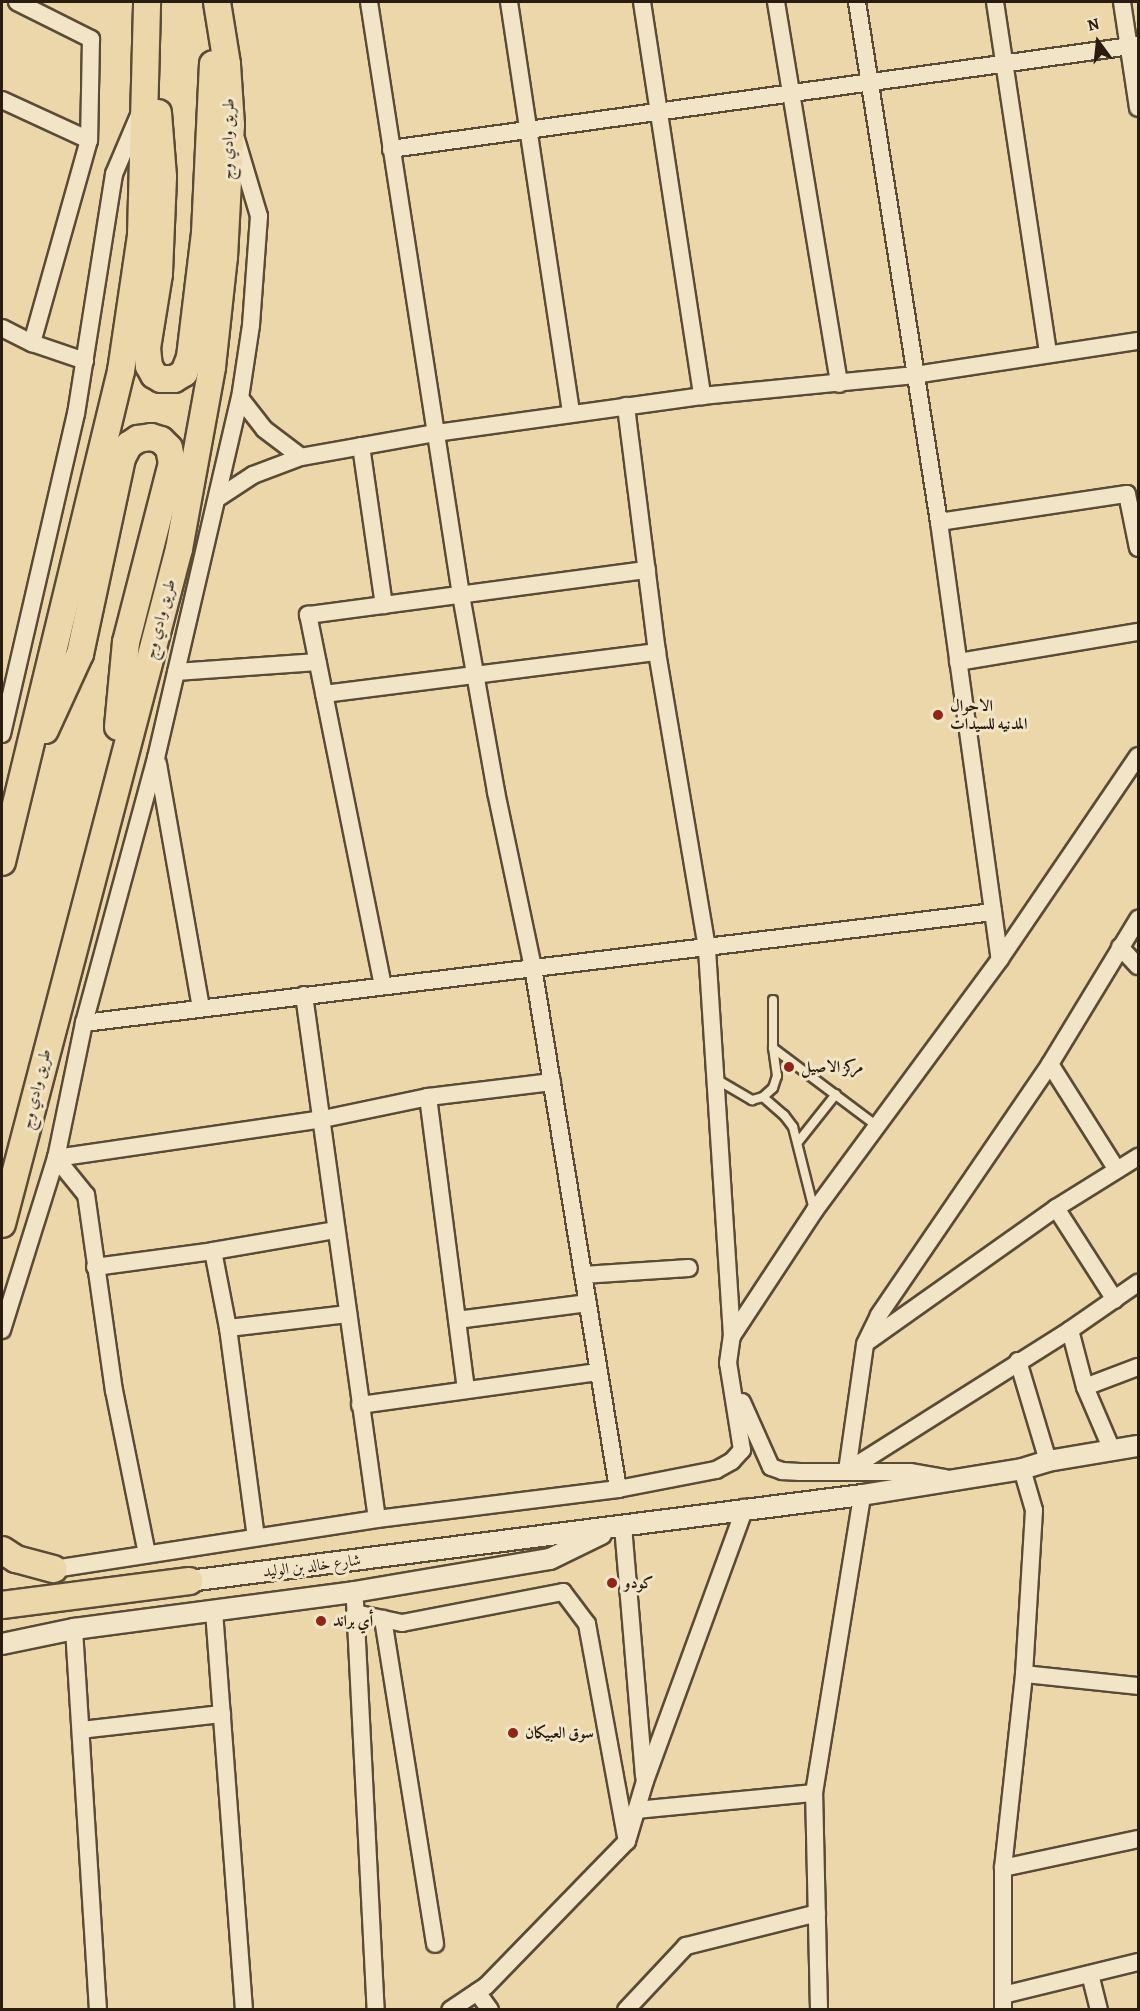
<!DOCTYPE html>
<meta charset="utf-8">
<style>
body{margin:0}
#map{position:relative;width:1140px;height:2011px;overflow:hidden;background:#ebd7a9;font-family:Alegreya,Amiri,serif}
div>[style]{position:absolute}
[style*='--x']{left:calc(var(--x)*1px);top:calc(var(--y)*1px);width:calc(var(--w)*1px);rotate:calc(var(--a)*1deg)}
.roads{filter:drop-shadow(2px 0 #5b4b36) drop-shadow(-2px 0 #5b4b36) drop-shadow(0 2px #5b4b36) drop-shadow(0 -2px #5b4b36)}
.service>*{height:8px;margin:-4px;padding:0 4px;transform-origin:4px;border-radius:4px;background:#f2e5c7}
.minor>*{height:16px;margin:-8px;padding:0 8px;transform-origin:8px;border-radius:8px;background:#f2e5c7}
.tertiary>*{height:20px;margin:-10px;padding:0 10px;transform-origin:10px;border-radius:10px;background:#f2e5c7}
.primary>*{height:26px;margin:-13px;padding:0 13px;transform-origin:13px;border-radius:13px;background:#ebd7a9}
.dots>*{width:16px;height:16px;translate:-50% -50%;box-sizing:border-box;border:3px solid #f2e5c7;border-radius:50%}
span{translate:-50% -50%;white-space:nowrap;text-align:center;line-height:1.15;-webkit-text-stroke:6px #f2e5c7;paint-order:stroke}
.street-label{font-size:16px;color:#2b1c10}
.poi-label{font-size:16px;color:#2b1c10;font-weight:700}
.left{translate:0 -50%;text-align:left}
.frame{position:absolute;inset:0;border:3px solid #2b1c10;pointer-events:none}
.north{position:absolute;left:1068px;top:12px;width:60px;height:60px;-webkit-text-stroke:4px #f2e5c7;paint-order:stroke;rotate:345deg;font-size:16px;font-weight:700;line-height:24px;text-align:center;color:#2b1c10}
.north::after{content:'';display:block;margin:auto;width:21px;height:27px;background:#2b1c10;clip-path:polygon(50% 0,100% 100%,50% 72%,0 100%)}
</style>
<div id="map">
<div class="roads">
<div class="service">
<i style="--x:773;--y:1048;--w:130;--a:36.9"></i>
<i style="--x:716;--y:1079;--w:42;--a:30.3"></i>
<i style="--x:752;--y:1100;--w:11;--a:-15"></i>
<i style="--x:763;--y:1097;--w:13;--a:-42"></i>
<i style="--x:773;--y:1088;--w:13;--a:-72"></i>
<i style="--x:777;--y:1076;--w:28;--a:-98"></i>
<i style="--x:773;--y:1048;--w:48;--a:-90"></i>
<i style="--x:763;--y:1097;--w:28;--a:41"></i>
<i style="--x:784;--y:1115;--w:15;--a:53"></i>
<i style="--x:793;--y:1127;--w:86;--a:75.8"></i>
<i style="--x:798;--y:1142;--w:61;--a:-51.6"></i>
</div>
<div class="minor">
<i style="--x:17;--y:2;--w:83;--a:26.6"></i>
<i style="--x:91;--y:39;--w:101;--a:91.1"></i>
<i style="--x:89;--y:140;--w:211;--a:105.7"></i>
<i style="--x:369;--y:2;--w:600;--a:81.18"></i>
<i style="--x:461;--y:595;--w:200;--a:79.9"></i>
<i style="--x:496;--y:792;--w:179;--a:78.1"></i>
<i style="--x:533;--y:967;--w:529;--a:80.75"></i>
<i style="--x:509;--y:2;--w:416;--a:81.4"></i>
<i style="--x:642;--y:2;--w:399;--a:81.3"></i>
<i style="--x:776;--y:2;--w:387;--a:80.6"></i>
<i style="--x:857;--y:2;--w:526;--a:81.04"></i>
<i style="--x:939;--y:522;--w:441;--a:82.1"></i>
<i style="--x:995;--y:2;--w:355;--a:81.4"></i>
<i style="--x:1122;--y:2;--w:107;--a:81.4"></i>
<i style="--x:2;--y:100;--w:96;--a:24.7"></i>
<i style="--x:391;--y:149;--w:754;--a:-7.93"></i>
<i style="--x:2;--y:328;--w:34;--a:27"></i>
<i style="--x:32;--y:343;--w:56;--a:18.8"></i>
<i style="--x:240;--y:398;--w:39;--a:52"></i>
<i style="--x:264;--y:429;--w:46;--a:37.1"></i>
<i style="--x:361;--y:446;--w:161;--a:81.8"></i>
<i style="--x:218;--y:498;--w:42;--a:-33.3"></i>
<i style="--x:253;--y:475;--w:51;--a:-20.6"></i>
<i style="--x:301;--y:457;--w:137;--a:-10.1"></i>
<i style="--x:436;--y:433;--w:269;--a:-7.9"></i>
<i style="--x:702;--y:396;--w:214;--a:-5.6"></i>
<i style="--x:915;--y:375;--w:226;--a:-8.7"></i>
<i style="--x:939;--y:522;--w:190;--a:-8.5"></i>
<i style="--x:1127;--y:494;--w:55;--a:78.5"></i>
<i style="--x:958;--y:662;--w:182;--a:-9.5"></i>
<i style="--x:176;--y:672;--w:142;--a:-4"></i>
<i style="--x:324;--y:694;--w:336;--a:-7.2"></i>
<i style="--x:2;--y:734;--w:328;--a:-77"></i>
<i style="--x:76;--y:414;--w:243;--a:-81"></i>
<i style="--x:114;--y:174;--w:64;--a:-67"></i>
<i style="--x:158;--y:764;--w:248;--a:80"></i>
<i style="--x:1120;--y:947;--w:26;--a:47"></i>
<i style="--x:383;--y:986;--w:379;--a:-101.4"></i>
<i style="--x:308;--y:615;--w:342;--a:-7.6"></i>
<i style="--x:304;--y:995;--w:529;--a:82.07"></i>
<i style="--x:84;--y:1023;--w:916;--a:-6.96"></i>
<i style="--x:1050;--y:1064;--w:125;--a:57.7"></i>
<i style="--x:428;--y:1097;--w:295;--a:82.6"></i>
<i style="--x:1056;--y:1208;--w:109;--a:57.3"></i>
<i style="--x:213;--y:1251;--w:78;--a:79"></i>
<i style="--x:228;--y:1328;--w:211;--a:82.4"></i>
<i style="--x:95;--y:1267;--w:119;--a:-7.7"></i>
<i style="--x:213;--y:1251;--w:125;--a:-9.7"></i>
<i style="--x:583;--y:1275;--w:106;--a:-3.8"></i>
<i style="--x:457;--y:1320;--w:132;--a:-7.4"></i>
<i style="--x:228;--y:1328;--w:121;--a:-6.7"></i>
<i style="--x:2;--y:1330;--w:180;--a:-72.6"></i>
<i style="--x:56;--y:1158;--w:138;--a:-78.3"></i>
<i style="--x:84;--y:1023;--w:275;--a:-74.8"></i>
<i style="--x:156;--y:758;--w:370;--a:-76.9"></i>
<i style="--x:240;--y:398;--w:74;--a:-81.4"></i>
<i style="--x:251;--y:325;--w:109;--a:-85.8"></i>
<i style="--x:259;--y:216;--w:80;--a:-106.6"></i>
<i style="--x:1070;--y:1330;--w:59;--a:75.3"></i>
<i style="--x:1085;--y:1387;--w:69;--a:66.8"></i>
<i style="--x:732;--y:1336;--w:151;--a:-56.6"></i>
<i style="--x:815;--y:1210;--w:312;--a:-53.6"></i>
<i style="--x:1000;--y:959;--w:245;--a:-55.8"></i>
<i style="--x:867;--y:1342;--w:232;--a:-35.3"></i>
<i style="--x:1056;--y:1208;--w:97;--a:-31.9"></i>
<i style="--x:1018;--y:1361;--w:104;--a:73.3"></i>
<i style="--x:1085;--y:1387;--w:57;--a:-20.7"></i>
<i style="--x:742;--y:1402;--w:71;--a:66"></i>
<i style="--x:771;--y:1467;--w:12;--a:20"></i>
<i style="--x:782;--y:1471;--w:18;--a:3"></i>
<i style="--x:800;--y:1472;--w:110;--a:0"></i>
<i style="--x:910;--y:1472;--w:36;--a:10"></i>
<i style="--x:360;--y:1405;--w:241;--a:-7.9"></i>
<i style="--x:847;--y:1471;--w:128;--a:-81.9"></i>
<i style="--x:865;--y:1344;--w:32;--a:-64"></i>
<i style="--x:879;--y:1315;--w:304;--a:-55.7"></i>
<i style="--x:1050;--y:1064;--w:170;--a:-58.7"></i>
<i style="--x:847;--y:1471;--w:264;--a:-32.3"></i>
<i style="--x:1070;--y:1330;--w:83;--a:-34.7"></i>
<i style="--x:623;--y:1526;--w:251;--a:85.2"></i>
<i style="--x:147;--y:1554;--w:166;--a:-101.4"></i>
<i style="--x:114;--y:1391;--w:198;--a:-98.1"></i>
<i style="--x:86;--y:1195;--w:48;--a:-129"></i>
<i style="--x:56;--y:1158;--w:270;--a:-8.3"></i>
<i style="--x:323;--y:1119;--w:107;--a:-11.8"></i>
<i style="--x:428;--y:1097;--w:125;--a:-6.9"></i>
<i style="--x:54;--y:1569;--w:327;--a:-8.8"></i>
<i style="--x:377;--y:1519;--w:243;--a:-7.1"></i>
<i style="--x:618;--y:1489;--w:100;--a:-11"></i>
<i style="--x:716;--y:1470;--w:18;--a:-29"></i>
<i style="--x:732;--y:1461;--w:15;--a:-48"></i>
<i style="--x:742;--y:1450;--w:88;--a:-99.1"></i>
<i style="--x:728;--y:1363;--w:27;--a:-82"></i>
<i style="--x:732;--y:1336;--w:389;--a:-93.7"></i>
<i style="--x:707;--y:948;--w:300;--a:-99.6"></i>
<i style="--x:657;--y:652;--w:248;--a:-97.2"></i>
<i style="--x:355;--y:1602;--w:409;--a:87.1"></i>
<i style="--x:214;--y:1611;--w:400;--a:85.7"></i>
<i style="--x:355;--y:1613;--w:48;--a:12"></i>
<i style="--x:402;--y:1623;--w:164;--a:-10.9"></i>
<i style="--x:563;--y:1592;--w:40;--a:53"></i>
<i style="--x:587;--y:1624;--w:221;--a:79.6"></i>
<i style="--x:627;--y:1841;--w:202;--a:134.2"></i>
<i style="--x:486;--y:1986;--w:43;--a:146.3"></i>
<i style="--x:383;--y:1619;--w:329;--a:80.9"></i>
<i style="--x:74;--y:1629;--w:382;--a:86.4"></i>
<i style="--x:1024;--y:1674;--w:115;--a:6"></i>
<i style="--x:81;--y:1730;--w:142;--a:-6.5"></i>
<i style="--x:636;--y:1810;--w:179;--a:-5.5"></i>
<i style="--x:628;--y:1838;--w:59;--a:-73.4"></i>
<i style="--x:645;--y:1781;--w:291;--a:-69.9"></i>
<i style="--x:1003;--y:1868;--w:138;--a:-12.1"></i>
<i style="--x:1090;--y:1974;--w:37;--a:76"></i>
<i style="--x:477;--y:1992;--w:22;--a:54"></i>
<i style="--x:1003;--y:1995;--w:139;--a:-13.7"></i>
<i style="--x:626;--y:2010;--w:88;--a:-46.8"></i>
<i style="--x:686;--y:1946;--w:135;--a:-14.1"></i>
<i style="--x:819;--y:2010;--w:217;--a:-91.3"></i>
<i style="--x:814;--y:1793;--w:302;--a:-80.8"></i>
<i style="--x:1003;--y:2010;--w:142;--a:-90"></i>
<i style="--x:1003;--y:1868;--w:195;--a:-83.8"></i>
<i style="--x:1024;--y:1674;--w:164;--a:-86.5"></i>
<i style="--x:1034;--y:1510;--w:43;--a:-106.3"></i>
</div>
<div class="tertiary">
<i style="--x:189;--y:1581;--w:678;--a:-7.28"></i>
<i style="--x:862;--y:1495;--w:162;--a:-9.2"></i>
<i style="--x:1022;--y:1469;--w:27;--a:-17"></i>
<i style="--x:1048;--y:1461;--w:91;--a:-9.5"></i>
<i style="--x:2;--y:1644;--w:74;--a:-11.8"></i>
<i style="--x:74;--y:1629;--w:282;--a:-7.5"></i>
<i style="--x:354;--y:1592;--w:199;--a:-9.6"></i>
<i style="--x:550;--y:1559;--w:57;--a:-26.1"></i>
</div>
<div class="primary">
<i style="--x:158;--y:113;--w:64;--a:85.5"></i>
<i style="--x:163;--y:177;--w:97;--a:92.4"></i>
<i style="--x:159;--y:274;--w:75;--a:99.2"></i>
<i style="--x:147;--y:348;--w:18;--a:84"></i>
<i style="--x:149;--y:366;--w:10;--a:61"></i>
<i style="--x:154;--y:375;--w:8;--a:30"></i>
<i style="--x:161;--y:379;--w:13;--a:0"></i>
<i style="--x:174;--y:379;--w:12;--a:-31"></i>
<i style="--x:184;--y:373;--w:17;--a:-69"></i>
<i style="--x:190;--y:357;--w:125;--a:-83.1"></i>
<i style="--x:205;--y:233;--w:169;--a:-87.3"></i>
<i style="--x:45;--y:730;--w:84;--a:-65.3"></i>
<i style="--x:80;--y:654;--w:200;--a:-77.9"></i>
<i style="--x:122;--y:458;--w:15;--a:-62"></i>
<i style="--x:129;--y:445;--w:11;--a:-34"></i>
<i style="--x:138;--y:439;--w:13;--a:-9"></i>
<i style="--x:151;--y:437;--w:10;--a:17"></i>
<i style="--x:161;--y:440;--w:11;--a:45"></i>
<i style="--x:169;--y:448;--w:15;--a:79"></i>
<i style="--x:172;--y:463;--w:185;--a:104.4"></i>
<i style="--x:126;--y:642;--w:85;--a:95.4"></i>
<i style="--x:2;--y:862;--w:505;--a:-76.38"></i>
<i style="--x:121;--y:371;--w:137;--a:-81.6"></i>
<i style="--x:141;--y:235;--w:233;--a:-88.5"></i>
<i style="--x:2;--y:1224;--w:698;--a:-75.31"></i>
<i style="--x:179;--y:549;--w:185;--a:-79.7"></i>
<i style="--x:212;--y:367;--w:111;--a:-83.8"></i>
<i style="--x:224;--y:257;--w:132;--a:-87"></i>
<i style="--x:231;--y:125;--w:61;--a:-93.8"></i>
<i style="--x:227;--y:64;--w:63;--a:-99.2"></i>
<i style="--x:2;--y:1550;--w:17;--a:33"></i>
<i style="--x:16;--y:1559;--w:39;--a:15"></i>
<i style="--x:2;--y:1605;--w:189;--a:-7.3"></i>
</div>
</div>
<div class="dots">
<i style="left:938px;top:715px;background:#8f2418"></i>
<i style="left:789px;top:1067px;background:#8f2418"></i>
<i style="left:612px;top:1583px;background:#8f2418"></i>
<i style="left:321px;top:1621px;background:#8f2418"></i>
<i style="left:513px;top:1733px;background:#8f2418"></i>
</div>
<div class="street-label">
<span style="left:228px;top:139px;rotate:-89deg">طريق وادي وج</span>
<span style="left:160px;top:619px;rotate:-75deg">طريق وادي وج</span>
<span style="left:36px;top:1089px;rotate:-76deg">طريق وادي وج</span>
<span style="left:312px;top:1566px;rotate:-7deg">شارع خالد بن الوليد</span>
</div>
<div class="poi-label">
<span class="left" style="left:950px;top:715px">الاحوال<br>المدنيه للسيدات</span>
<span class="left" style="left:801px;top:1067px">مركز الاصيل</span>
<span class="left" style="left:624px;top:1583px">كودو</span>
<span class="left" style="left:333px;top:1621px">أي براند</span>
<span class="left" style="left:525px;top:1733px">سوق العبيكان</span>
</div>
<div class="frame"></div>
<div class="north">N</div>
</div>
